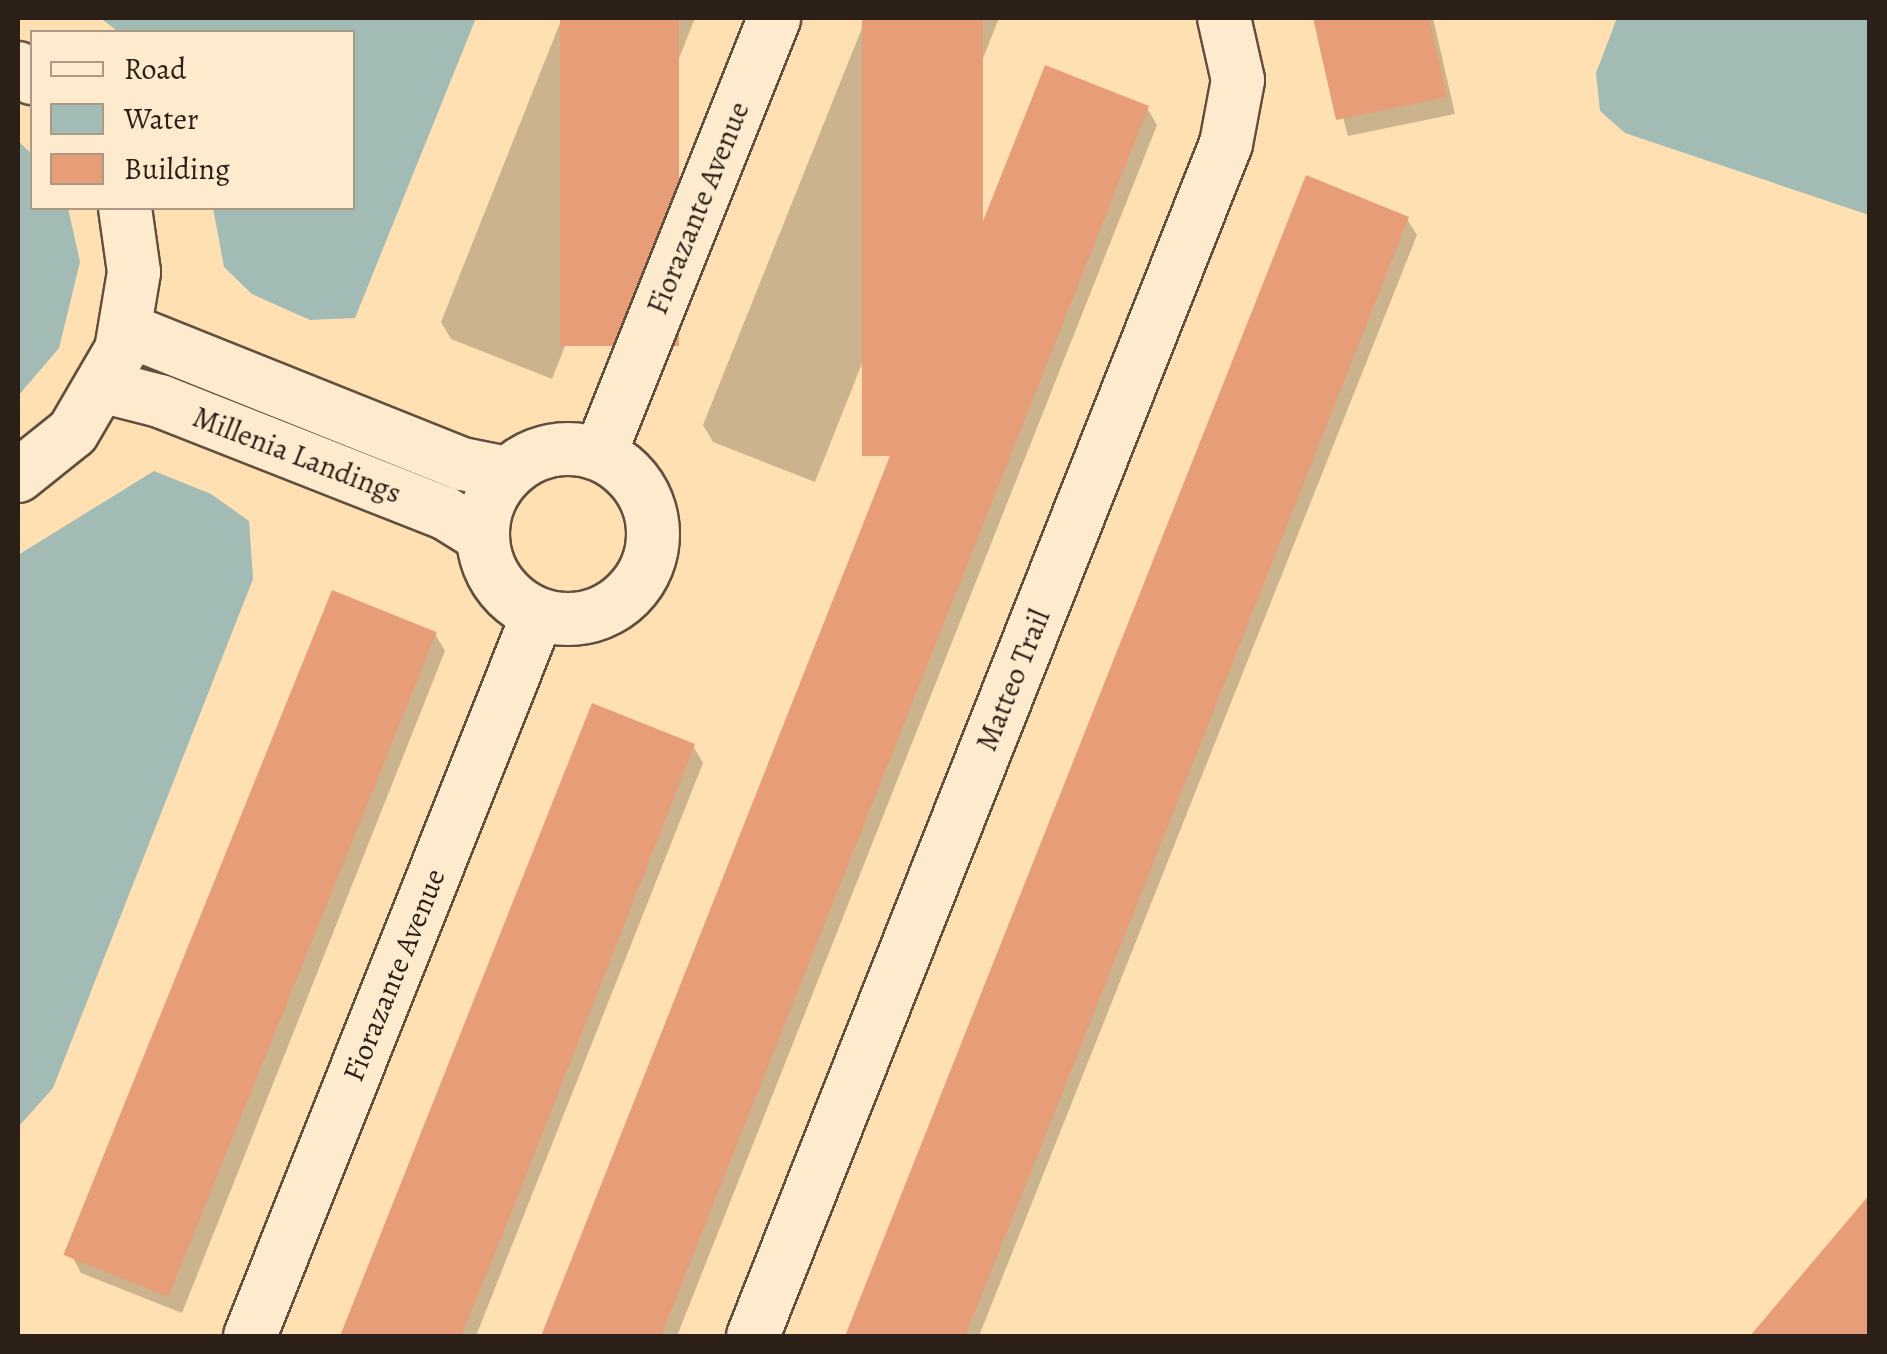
<!DOCTYPE html>
<style>
body{margin:0}
#map{position:relative;width:1887px;height:1354px;overflow:hidden;background:#fee0b2;font-family:Alegreya,serif}
div>[style]{position:absolute}
[style*='--x']{left:calc(var(--x)*1px);top:calc(var(--y)*1px);width:calc(var(--w)*1px);rotate:calc(var(--a)*1deg)}
.water>*{inset:0;background:#a2bbb4}
.shadow>*{inset:0;background:#0003}
.building>*{inset:0;background:#e89d79;transform-origin:0 0}
.roads{filter:drop-shadow(2px 0 #604f3e) drop-shadow(-2px 0 #604f3e) drop-shadow(0 2px #604f3e) drop-shadow(0 -2px #604f3e)}
.street>*{height:52px;margin:-26px;padding:0 26px;transform-origin:26px;border-radius:26px;background:#feebcd}
.street>.ring{margin:-26px;padding:0;box-sizing:content-box;background:none;border:52px solid #feebcd;border-radius:50%}
span{translate:-50% -50%;white-space:nowrap;text-align:center;line-height:1.15;-webkit-text-stroke:8px #feebcd;paint-order:stroke}
.street-label{font-size:30px;color:#2b1f18}
.frame{position:absolute;inset:0;border:20px solid #2b1f18;pointer-events:none}
.legend{position:absolute;left:30px;top:30px;width:325px;height:180px;box-sizing:border-box;background:#feebcd;border:2px solid #aa9985;margin:0;padding:12px 18px;list-style:none;font-size:30px;color:#2b1f18}
.legend li{display:flex;align-items:center;gap:20px;height:50px}
.legend b{width:50px;border:2px solid #aa9985}
</style>
<div id="map">
<div class="water">
<i style="clip-path:polygon(100px 18px,476px 18px,355px 318px,310px 320px,252px 294px,224px 267px,213px 208px,352px 208px,352px 32px,119px 32px)"></i>
<i style="clip-path:polygon(1617px 18px,1869px 18px,1869px 215px,1625px 133px,1600px 111px,1596px 73px)"></i>
<i style="clip-path:polygon(18px 141px,32px 154px,32px 208px,68px 208px,80px 262px,59px 348px,18px 396px)"></i>
<i style="clip-path:polygon(154px 471px,211px 494px,249px 521px,253px 579px,53px 1088px,20px 1125px,18px 555px)"></i>
</div>
<div class="shadow">
<i style="clip-path:polygon(562px 18px,695px 18px,552px 379px,451px 339px,441px 322px)"></i>
<i style="clip-path:polygon(866px 18px,999px 18px,815px 482px,713px 442px,703px 425px)"></i>
<i style="clip-path:polygon(1316px 18px,1433px 18px,1455px 114px,1348px 136px)"></i>
<i style="clip-path:polygon(1046px 68px,1147px 108px,1157px 125px,677px 1336px,544px 1336px)"></i>
<i style="clip-path:polygon(1307px 178px,1407px 219px,1417px 235px,979px 1336px,848px 1336px)"></i>
<i style="clip-path:polygon(435px 634px,445px 651px,182px 1313px,81px 1273px,72px 1256px)"></i>
<i style="clip-path:polygon(593px 706px,693px 746px,703px 763px,476px 1336px,344px 1336px)"></i>
<i style="clip-path:polygon(1870px 1197px,1870px 1336px,1753px 1336px)"></i>
</div>
<div class="building">
<i style="left:560px;top:18px;width:119px;height:328px"></i>
<i style="left:862px;top:18px;width:121px;height:438px"></i>
<i style="clip-path:polygon(1313px 18px,1429px 18px,1447px 97px,1336px 120px)"></i>
<i style="clip-path:polygon(1045px 65px,1149px 106px,1075px 293px,661px 1336px,541px 1336px)"></i>
<i style="clip-path:polygon(1306px 175px,1409px 217px,1031px 1172px,965px 1336px,845px 1336px)"></i>
<i style="left:332px;top:590px;width:113px;height:717px;rotate:22deg"></i>
<i style="clip-path:polygon(592px 703px,695px 744px,506px 1226px,461px 1336px,340px 1336px)"></i>
<i style="clip-path:polygon(1870px 1194px,1870px 1336px,1750px 1336px)"></i>
</div>
<div class="roads">
<div class="street">
<i style="--x:18;--y:68;--w:17;--a:36"></i>
<i style="--x:127;--y:330;--w:361;--a:21.8"></i>
<i style="--x:462;--y:464;--w:46;--a:11.3"></i>
<i style="--x:105;--y:387;--w:57;--a:14.3"></i>
<i style="--x:160;--y:401;--w:306;--a:21.5"></i>
<i style="--x:445;--y:513;--w:44;--a:31.9"></i>
<i class="ring" style="left:483px;top:449px;width:118px;height:118px"></i>
<i style="--x:600;--y:454;--w:469;--a:-68.2"></i>
<i style="--x:18;--y:476;--w:70;--a:-38.7"></i>
<i style="--x:73;--y:432;--w:95;--a:-59.7"></i>
<i style="--x:121;--y:350;--w:79;--a:-80.5"></i>
<i style="--x:134;--y:272;--w:65;--a:-98"></i>
<i style="--x:250;--y:1336;--w:777;--a:-68.25"></i>
<i style="--x:753;--y:1336;--w:1282;--a:-68.36"></i>
<i style="--x:1226;--y:144;--w:65;--a:-79.4"></i>
<i style="--x:1238;--y:80;--w:64;--a:-102.7"></i>
</div>
</div>
<div class="street-label">
<span style="left:698px;top:208px;rotate:-68deg">Fiorazante Avenue</span>
<span style="left:297px;top:455px;rotate:21deg">Millenia Landings</span>
<span style="left:1013px;top:680px;rotate:-68deg">Matteo Trail</span>
<span style="left:394px;top:975px;rotate:-68deg">Fiorazante Avenue</span>
</div>
<div class="frame"></div>
<ul class="legend">
<li><b style="height:12px;background:#feebcd"></b>Road</li>
<li><b style="height:28px;background:#a2bbb4"></b>Water</li>
<li><b style="height:28px;background:#e89d79"></b>Building</li>
</ul>
</div>
